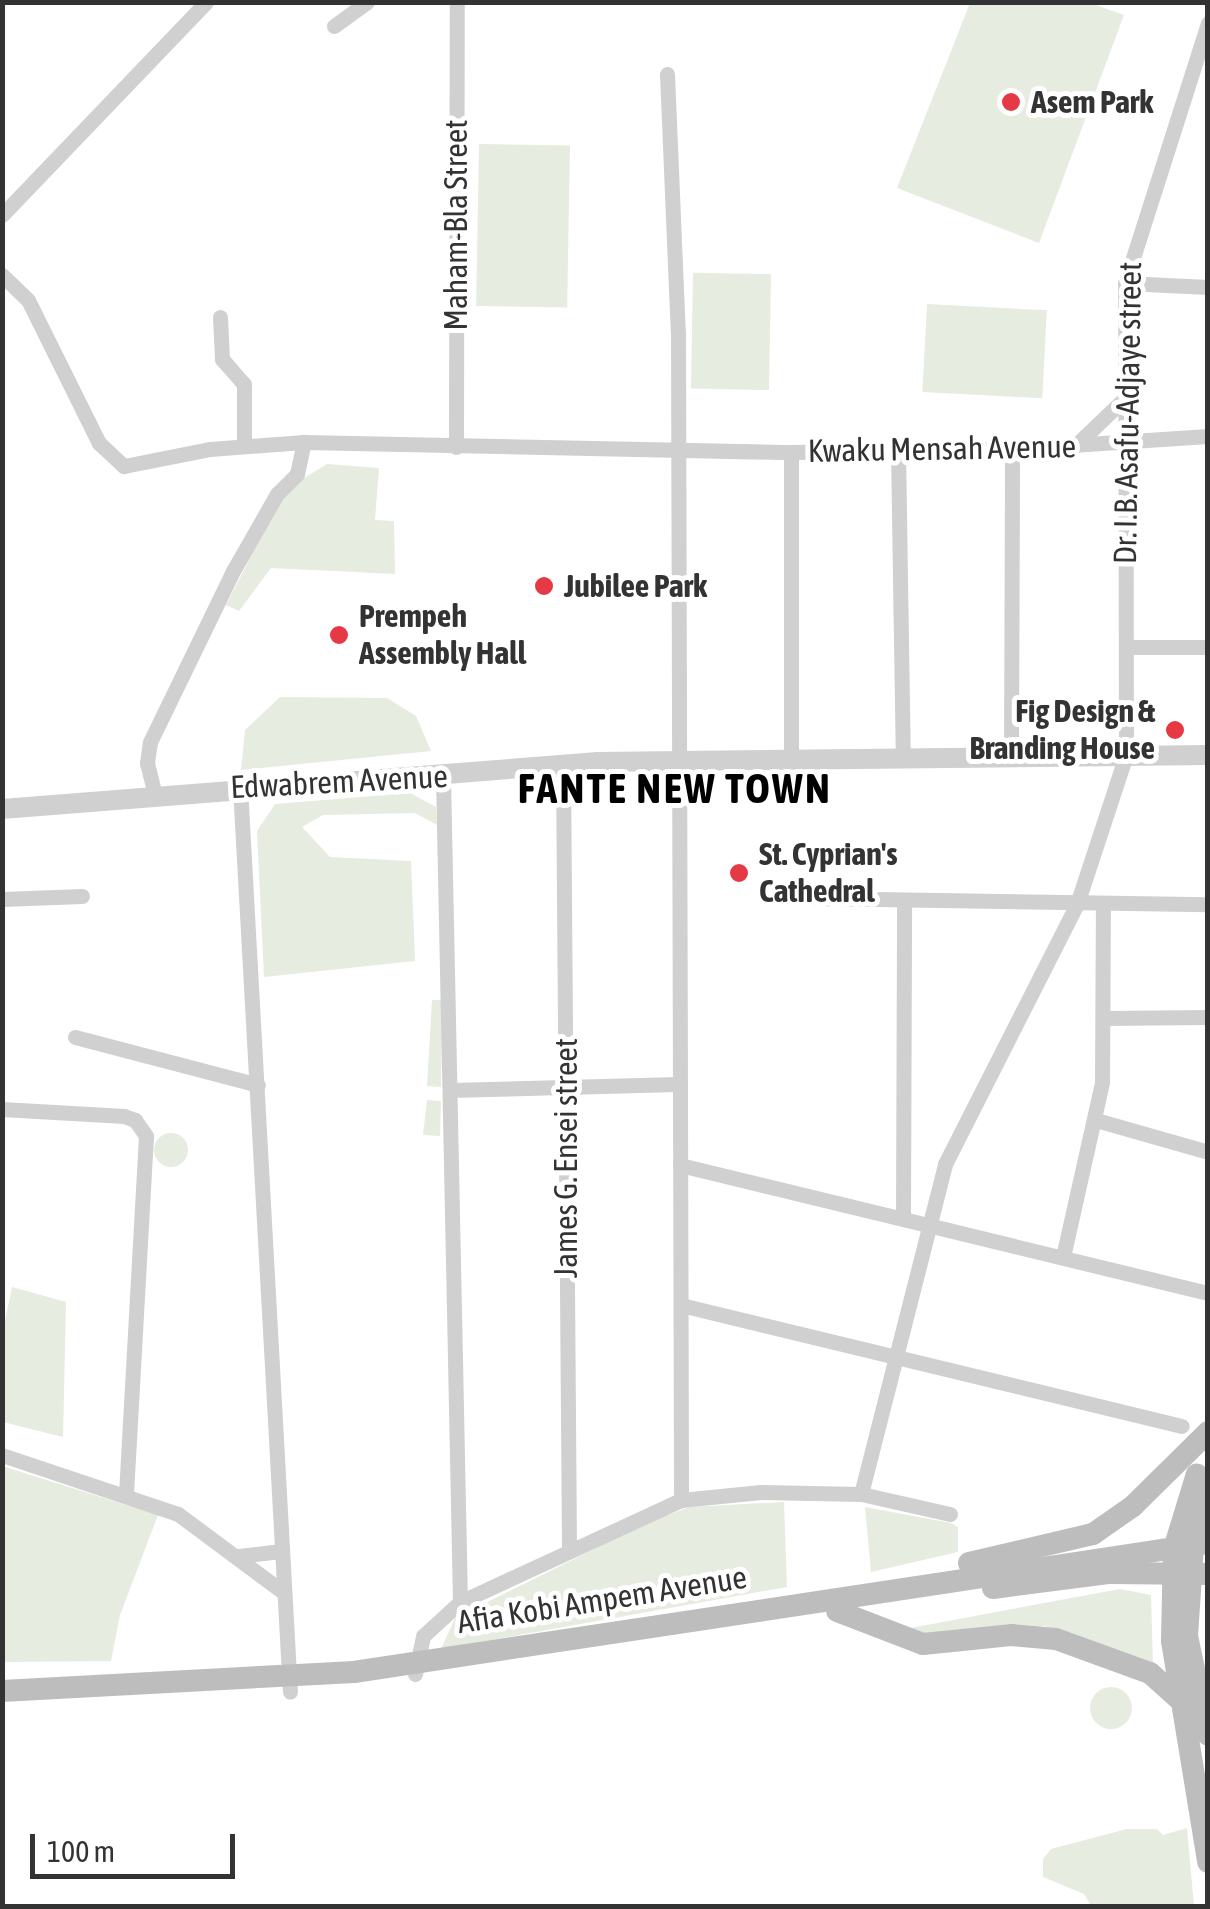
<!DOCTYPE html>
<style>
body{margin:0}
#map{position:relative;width:1210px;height:1909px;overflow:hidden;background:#fff;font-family:"Asap Condensed",sans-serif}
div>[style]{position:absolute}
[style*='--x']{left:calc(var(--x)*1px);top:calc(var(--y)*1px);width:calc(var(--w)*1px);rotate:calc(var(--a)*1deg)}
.green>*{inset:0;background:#e6ecdf;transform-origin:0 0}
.round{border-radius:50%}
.minor>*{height:15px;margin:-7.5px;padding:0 7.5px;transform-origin:7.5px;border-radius:7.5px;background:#d0d0d0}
.tertiary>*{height:20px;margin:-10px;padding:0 10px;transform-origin:10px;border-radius:10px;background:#d0d0d0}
.secondary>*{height:22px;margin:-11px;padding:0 11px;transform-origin:11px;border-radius:11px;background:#bdbdbd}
.secondary-bridge>*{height:22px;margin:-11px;padding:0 11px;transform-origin:11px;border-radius:11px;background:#bdbdbd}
.dots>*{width:28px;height:28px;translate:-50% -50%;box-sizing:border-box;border:5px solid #fff;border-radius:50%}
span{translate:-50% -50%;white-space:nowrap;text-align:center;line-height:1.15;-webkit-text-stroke:10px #fff;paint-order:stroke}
.poi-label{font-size:32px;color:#333;font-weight:700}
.left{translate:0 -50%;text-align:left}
.right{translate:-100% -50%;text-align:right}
.street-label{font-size:32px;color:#333}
.district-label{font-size:42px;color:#000;font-weight:700;letter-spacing:2.5px}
.frame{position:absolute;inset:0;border:5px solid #333;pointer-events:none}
.scale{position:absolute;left:30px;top:1834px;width:205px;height:45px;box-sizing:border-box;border:5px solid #333;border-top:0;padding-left:12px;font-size:30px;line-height:35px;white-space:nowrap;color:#333;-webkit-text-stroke:8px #fff;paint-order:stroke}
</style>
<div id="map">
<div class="green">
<i style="clip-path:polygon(970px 3px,1090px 3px,1124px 15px,1039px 243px,897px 188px)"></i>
<i style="left:479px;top:144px;width:91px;height:162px;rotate:1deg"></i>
<i style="left:771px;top:274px;width:116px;height:78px;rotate:91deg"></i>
<i style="left:927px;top:304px;width:120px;height:88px;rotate:3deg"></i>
<i style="clip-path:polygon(327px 464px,379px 468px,375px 520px,394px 521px,395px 574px,271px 568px,239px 611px,226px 605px,285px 490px)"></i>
<i style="clip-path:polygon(280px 697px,387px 698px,416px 716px,431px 751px,241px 770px,245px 730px)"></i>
<i style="clip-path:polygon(410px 793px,436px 807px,437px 825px,415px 813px,323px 815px,302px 827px,330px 857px,411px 861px,415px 961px,264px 977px,257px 831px,275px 804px)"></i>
<i style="clip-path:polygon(432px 1000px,442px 1000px,441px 1087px,427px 1086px)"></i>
<i style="clip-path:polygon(427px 1100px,441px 1101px,440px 1136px,423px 1135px)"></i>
<i class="round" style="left:154px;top:1133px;width:34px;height:34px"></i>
<i style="clip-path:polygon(12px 1287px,66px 1302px,63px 1437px,3px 1422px,3px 1331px)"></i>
<i style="clip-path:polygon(2px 1466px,158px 1515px,120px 1615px,111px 1661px,3px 1662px)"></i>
<i style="clip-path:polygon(784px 1502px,787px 1587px,441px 1649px,455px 1618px,647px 1523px,689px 1507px)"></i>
<i style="clip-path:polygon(865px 1507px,951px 1523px,958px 1527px,958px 1552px,871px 1572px)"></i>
<i style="clip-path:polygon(1120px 1589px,1151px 1595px,1153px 1664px,1045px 1626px,947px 1638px,905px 1629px)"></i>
<i class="round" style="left:1090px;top:1687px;width:42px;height:42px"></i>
<i style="clip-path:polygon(1187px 1828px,1194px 1906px,1091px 1906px,1084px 1894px,1043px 1877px,1043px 1859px,1051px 1849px,1127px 1829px,1157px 1829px,1163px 1835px)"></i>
</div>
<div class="minor">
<i style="--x:334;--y:26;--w:41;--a:-36"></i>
<i style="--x:667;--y:74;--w:258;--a:87.6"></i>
<i style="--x:678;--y:332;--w:1168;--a:89.85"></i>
<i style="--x:2;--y:215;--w:295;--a:-46.2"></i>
<i style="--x:2;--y:275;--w:36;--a:44"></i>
<i style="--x:28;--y:300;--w:160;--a:63.6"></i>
<i style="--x:99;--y:443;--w:34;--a:43"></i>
<i style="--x:124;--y:466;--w:88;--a:-11.2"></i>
<i style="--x:210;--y:449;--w:94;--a:-4.3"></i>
<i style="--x:304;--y:442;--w:487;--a:1.2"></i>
<i style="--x:791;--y:452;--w:221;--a:-0.8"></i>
<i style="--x:1012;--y:449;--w:196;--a:-3.8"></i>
<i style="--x:1125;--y:283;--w:83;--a:2.8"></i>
<i style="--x:220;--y:317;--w:42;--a:87.3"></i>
<i style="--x:222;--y:359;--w:33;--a:49"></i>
<i style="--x:244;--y:384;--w:61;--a:90"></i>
<i style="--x:1075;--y:446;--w:68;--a:-43.8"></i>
<i style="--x:456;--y:447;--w:445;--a:-89.9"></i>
<i style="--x:898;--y:450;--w:306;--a:89.1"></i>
<i style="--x:791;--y:452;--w:305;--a:90"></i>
<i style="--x:1126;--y:647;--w:82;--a:0"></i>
<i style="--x:1011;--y:757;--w:308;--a:-89.8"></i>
<i style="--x:563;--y:766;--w:784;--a:89.56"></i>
<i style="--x:443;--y:777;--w:825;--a:88.82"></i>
<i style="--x:240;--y:787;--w:906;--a:86.84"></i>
<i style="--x:155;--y:795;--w:33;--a:-104"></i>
<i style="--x:147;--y:763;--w:21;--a:-82"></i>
<i style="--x:150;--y:742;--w:190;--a:-64.1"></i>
<i style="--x:233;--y:571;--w:89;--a:-60.3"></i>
<i style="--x:277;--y:494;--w:28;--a:-45"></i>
<i style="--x:297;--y:474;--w:33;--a:-78"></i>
<i style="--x:813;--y:898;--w:395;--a:0.9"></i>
<i style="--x:2;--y:899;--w:80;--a:-2.1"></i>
<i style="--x:1106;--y:1018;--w:102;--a:-0.6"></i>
<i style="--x:75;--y:1037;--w:189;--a:14.7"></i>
<i style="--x:450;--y:1090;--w:228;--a:-1.5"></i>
<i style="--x:2;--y:1109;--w:122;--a:3.3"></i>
<i style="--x:124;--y:1116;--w:12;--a:20"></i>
<i style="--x:135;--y:1120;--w:19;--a:55"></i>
<i style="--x:146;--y:1136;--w:360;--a:93.2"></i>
<i style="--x:1096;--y:1120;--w:116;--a:15.9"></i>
<i style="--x:680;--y:1165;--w:543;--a:13.63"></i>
<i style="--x:903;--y:1218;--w:318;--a:-89.8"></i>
<i style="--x:1063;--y:1257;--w:179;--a:-77.4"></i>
<i style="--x:1102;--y:1082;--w:176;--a:-89.7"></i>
<i style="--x:681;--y:1305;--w:515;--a:13.58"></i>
<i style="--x:2;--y:1455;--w:186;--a:18.5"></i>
<i style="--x:178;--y:1514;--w:131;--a:36.6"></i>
<i style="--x:950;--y:1514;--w:91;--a:-167.3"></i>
<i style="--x:861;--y:1494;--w:341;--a:-75.7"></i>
<i style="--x:945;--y:1164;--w:292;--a:-63.1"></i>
<i style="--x:1077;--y:904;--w:157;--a:-71.8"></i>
<i style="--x:1126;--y:755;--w:472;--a:-90.1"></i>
<i style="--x:1125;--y:283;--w:273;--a:-72.3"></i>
<i style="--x:239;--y:1556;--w:42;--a:-6.8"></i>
<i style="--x:415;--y:1674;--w:39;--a:-78"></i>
<i style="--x:423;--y:1636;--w:50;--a:-42.6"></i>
<i style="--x:460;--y:1602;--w:243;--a:-24.8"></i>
<i style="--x:681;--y:1500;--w:80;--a:-5.7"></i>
<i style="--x:761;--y:1492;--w:100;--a:1.1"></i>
</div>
<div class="tertiary">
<i style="--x:2;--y:809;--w:598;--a:-4.51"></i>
<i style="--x:598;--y:762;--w:610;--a:-0.66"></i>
</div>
<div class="secondary">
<i style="--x:969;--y:1563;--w:127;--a:-13.2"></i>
<i style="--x:1093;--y:1534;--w:49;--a:-35"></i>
<i style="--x:1133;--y:1506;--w:105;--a:-44.6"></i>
<i style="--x:993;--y:1588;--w:116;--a:-7.4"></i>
<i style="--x:1108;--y:1573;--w:100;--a:0.6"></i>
<i style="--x:837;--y:1611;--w:92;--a:21"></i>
<i style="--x:923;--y:1644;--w:88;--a:-5.8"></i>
<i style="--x:1011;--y:1635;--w:45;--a:5.1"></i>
<i style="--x:1056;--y:1639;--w:100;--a:19.9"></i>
<i style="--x:1150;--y:1673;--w:38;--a:42"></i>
<i style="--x:1187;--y:1636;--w:101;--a:78"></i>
<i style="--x:1172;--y:1641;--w:224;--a:80.7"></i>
<i style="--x:2;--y:1691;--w:353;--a:-3.1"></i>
<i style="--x:354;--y:1672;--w:864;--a:-8.59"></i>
</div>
<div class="secondary-bridge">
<i style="--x:1187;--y:1636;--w:106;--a:-86.2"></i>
<i style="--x:1194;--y:1530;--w:40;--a:-69.8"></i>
<i style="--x:1172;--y:1641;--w:92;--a:-88.8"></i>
<i style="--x:1174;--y:1549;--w:78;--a:-73"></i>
</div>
<div class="dots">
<i style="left:1011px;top:102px;background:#e63946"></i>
<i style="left:544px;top:586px;background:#e63946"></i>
<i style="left:339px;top:635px;background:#e63946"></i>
<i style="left:1175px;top:730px;background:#e63946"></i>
<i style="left:739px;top:873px;background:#e63946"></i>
</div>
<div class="poi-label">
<span class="left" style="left:1031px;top:102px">Asem Park</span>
<span class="left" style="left:564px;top:586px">Jubilee Park</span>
<span class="left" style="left:359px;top:635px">Prempeh<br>Assembly Hall</span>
<span class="right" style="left:1155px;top:730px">Fig Design &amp;<br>Branding House</span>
<span class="left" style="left:759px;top:873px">St. Cyprian's<br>Cathedral</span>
</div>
<div class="street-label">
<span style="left:456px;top:225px;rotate:-90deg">Maham-Bla Street</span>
<span style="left:1128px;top:413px;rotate:-89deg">Dr. I.B. Asafu-Adjaye street</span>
<span style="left:942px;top:449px;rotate:-1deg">Kwaku Mensah Avenue</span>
<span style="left:339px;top:782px;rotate:-3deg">Edwabrem Avenue</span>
<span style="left:566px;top:1158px;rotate:-90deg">James G. Ensei street</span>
<span style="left:602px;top:1600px;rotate:-9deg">Afia Kobi Ampem Avenue</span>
</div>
<div class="district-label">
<span style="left:675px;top:788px">FANTE NEW TOWN</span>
</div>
<div class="frame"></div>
<div class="scale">100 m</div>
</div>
